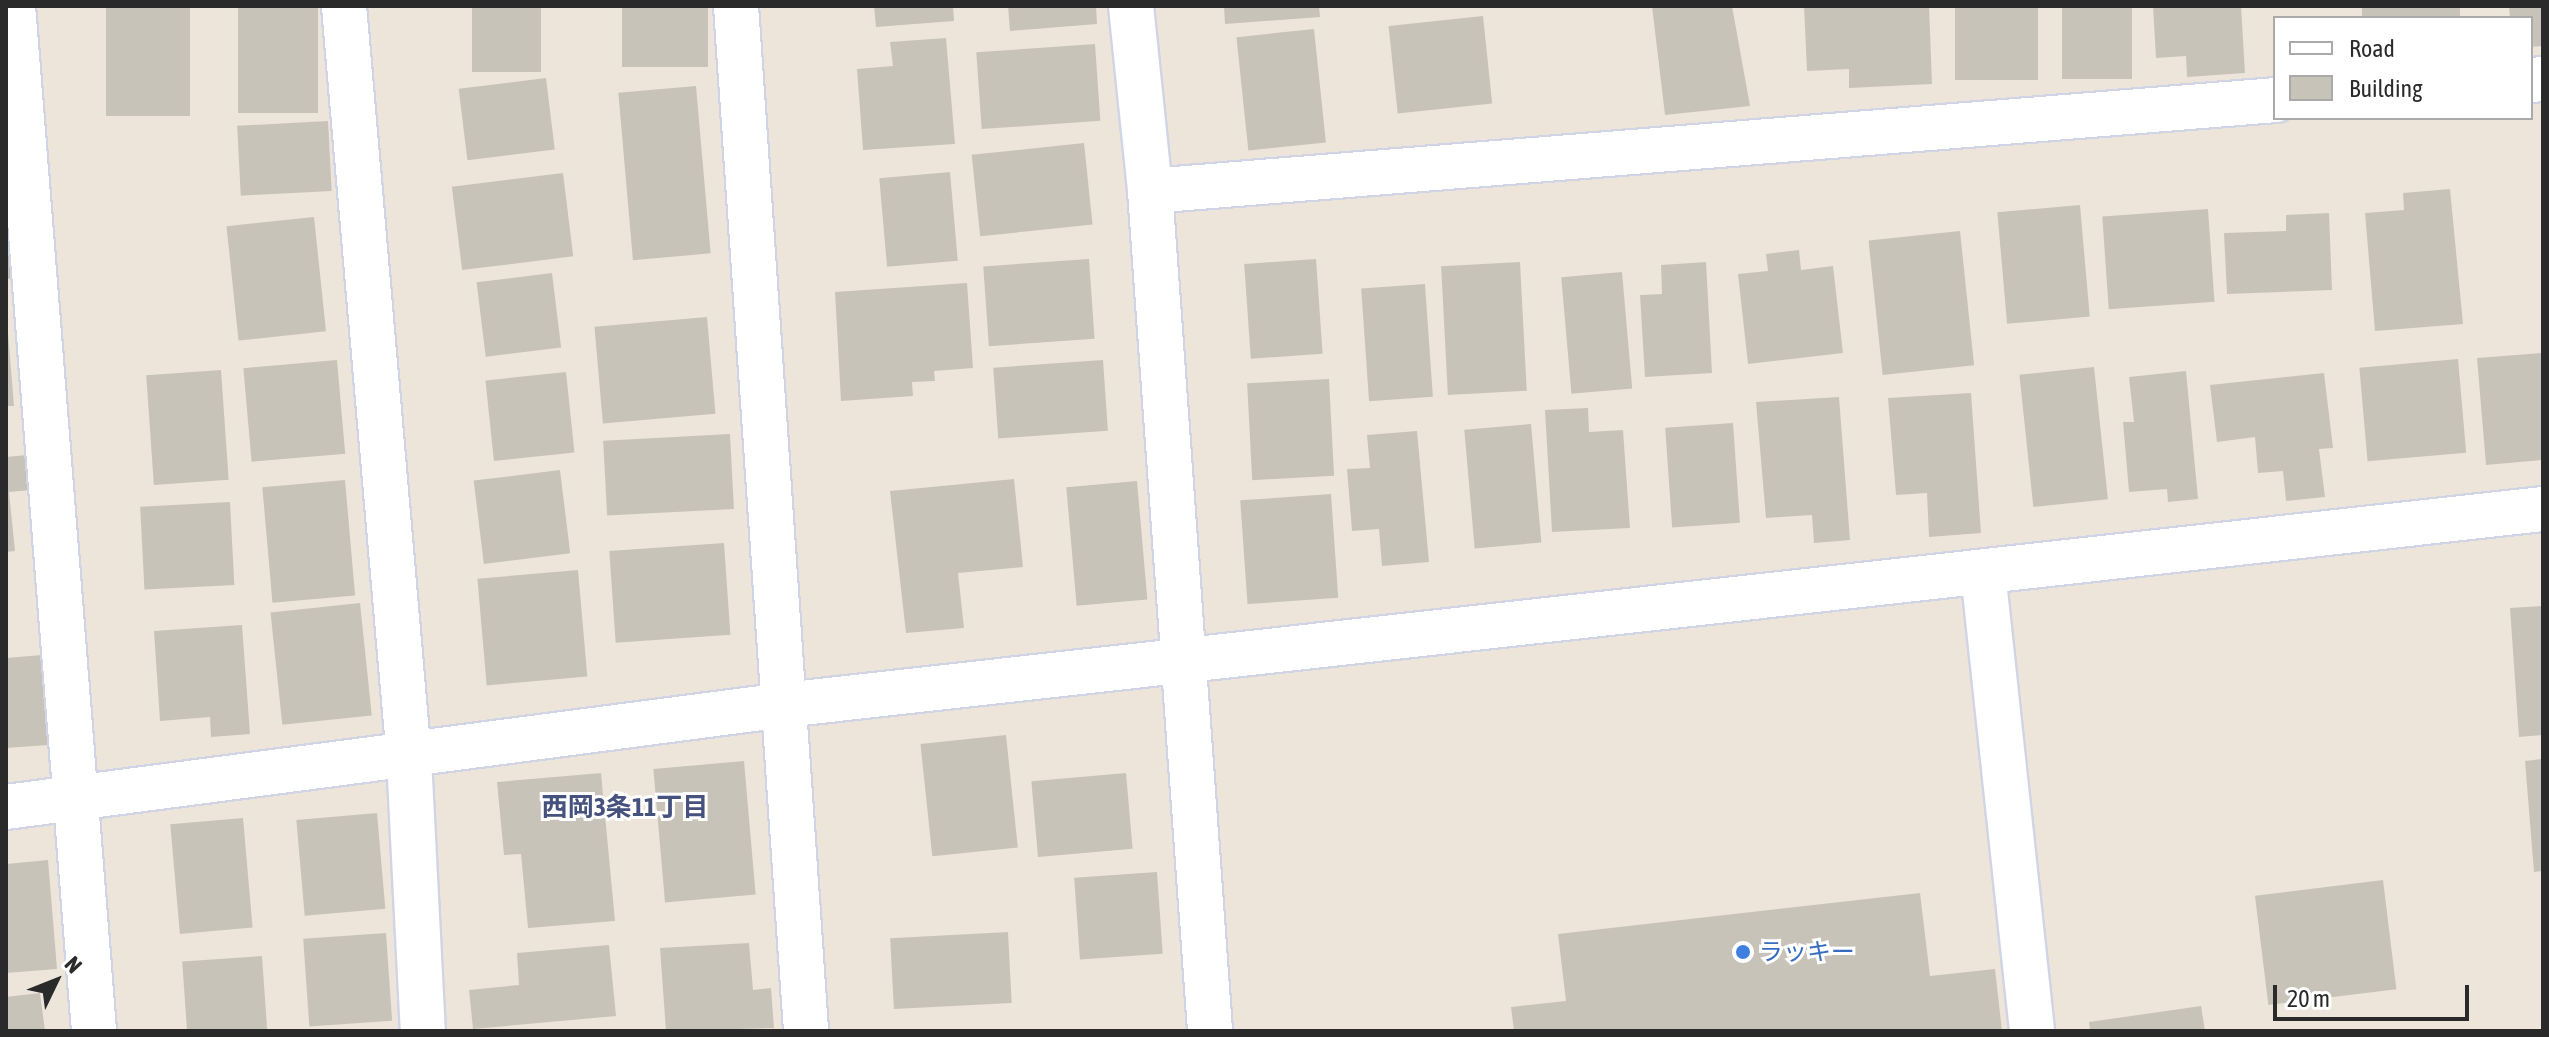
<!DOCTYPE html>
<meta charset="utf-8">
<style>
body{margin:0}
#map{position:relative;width:2549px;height:1037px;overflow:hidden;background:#ede5da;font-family:"Asap Condensed","Noto Sans JP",sans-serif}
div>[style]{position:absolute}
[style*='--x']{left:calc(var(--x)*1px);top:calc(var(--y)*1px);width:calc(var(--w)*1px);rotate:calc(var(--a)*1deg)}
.building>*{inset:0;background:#c8c3b9;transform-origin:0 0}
.roads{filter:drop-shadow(2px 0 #d0d4e4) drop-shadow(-2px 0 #d0d4e4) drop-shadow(0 2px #d0d4e4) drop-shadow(0 -2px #d0d4e4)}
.minor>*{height:44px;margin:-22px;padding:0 22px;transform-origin:22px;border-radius:22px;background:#fff}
.dots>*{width:22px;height:22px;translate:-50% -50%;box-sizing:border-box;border:4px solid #fff;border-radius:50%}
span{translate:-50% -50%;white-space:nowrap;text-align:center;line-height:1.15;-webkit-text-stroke:6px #fff;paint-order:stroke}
.shop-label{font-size:24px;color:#366cbe}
.left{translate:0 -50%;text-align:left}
.neighbourhood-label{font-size:26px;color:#46527e;font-weight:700}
.frame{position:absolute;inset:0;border:8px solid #2a2a2a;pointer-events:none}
.legend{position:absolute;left:2273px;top:16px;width:260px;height:104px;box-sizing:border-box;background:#fff;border:2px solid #aaa;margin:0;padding:10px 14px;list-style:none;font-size:24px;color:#2a2a2a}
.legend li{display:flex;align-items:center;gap:16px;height:40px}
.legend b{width:40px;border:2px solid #aaa}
.north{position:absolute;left:16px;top:941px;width:80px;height:80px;-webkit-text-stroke:6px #fff;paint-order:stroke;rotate:47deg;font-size:22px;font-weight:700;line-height:32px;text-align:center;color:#2a2a2a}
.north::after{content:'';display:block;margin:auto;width:28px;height:36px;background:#2a2a2a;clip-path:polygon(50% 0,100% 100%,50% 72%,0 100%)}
.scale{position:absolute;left:2273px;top:985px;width:196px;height:36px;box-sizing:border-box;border:4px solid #2a2a2a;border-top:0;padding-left:10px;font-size:24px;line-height:28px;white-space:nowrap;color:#2a2a2a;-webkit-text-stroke:6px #fff;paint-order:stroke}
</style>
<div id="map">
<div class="building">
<i style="left:106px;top:6px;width:84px;height:110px"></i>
<i style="left:238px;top:6px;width:80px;height:107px"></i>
<i style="left:472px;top:6px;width:69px;height:66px"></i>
<i style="left:622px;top:6px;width:86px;height:61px"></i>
<i style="clip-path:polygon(874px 6px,953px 6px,954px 21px,876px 27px)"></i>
<i style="clip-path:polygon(1008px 6px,1096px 6px,1097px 24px,1010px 31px)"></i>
<i style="clip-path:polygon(1224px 6px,1319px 6px,1320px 17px,1225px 24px)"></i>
<i style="clip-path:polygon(1652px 6px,1732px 6px,1750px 106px,1665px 115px)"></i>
<i style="clip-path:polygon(1804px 6px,1929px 6px,1932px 84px,1849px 88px,1849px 69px,1807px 71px)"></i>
<i style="left:1955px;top:6px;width:83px;height:74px"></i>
<i style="left:2062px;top:6px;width:70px;height:73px"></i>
<i style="clip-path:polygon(2153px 6px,2241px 6px,2245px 73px,2187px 77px,2186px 56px,2156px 58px)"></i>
<i style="left:2362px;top:6px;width:98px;height:12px"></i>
<i style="clip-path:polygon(2509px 6px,2543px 6px,2543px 46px,2531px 47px,2531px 18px,2510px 18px)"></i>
<i style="left:1483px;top:16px;width:88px;height:95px;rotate:84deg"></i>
<i style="left:1314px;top:29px;width:114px;height:78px;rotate:84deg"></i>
<i style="clip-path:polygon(946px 38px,955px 144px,863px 150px,857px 69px,893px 66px,890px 42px)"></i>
<i style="left:1095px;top:44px;width:77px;height:119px;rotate:86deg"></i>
<i style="left:546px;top:78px;width:72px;height:88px;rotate:83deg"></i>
<i style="left:696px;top:86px;width:168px;height:78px;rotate:85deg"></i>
<i style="left:328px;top:121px;width:70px;height:91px;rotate:87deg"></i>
<i style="left:1084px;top:143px;width:82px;height:113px;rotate:84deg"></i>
<i style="clip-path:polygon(6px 160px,21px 278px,6px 279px)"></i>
<i style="left:950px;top:172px;width:89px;height:71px;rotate:85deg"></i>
<i style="left:563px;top:173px;width:84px;height:112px;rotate:83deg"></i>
<i style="clip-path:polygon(2450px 189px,2463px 324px,2375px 331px,2365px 213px,2404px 210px,2403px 193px)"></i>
<i style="left:2080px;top:205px;width:112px;height:83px;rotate:85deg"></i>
<i style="left:2208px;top:209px;width:93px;height:106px;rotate:86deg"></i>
<i style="clip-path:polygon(2329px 213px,2332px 290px,2227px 294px,2224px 233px,2286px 231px,2286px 215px)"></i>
<i style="left:314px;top:217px;width:115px;height:88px;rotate:84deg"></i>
<i style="left:1960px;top:231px;width:135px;height:92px;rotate:84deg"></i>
<i style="clip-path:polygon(1799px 250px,1801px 270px,1833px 266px,1843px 353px,1748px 364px,1738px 274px,1768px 271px,1766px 254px)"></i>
<i style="left:1089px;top:259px;width:80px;height:106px;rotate:86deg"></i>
<i style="left:1316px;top:259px;width:95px;height:72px;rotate:86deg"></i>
<i style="left:1520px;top:262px;width:129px;height:79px;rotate:87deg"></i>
<i style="clip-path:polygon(1706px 262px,1712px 373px,1645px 377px,1640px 295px,1662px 294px,1661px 265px)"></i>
<i style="left:1622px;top:272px;width:117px;height:61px;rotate:85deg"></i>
<i style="left:552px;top:273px;width:75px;height:76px;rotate:83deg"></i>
<i style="clip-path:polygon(967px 283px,973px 368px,934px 371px,935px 381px,912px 382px,913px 396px,841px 401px,835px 292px)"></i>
<i style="left:1425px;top:284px;width:113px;height:64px;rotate:86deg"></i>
<i style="clip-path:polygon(6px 308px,14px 406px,6px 406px)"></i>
<i style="left:707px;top:317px;width:97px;height:113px;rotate:85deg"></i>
<i style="clip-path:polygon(2543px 353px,2543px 460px,2486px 465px,2477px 358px)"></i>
<i style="left:2458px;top:359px;width:94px;height:99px;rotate:85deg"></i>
<i style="left:337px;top:360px;width:94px;height:94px;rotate:85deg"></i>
<i style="left:1103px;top:360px;width:71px;height:110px;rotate:86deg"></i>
<i style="left:2094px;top:367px;width:133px;height:75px;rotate:84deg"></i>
<i style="left:221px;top:370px;width:110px;height:75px;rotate:86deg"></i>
<i style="clip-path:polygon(2186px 371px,2198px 499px,2168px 502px,2167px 489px,2129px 492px,2123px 422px,2134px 422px,2129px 377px)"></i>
<i style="left:566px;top:372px;width:81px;height:81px;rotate:84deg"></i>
<i style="clip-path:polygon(2324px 373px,2333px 448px,2319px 449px,2325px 497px,2286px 501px,2283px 471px,2258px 473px,2255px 437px,2217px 442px,2210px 385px)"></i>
<i style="left:1329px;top:379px;width:97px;height:82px;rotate:87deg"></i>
<i style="clip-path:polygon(1971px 393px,1981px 533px,1929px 537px,1927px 493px,1896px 495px,1888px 398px)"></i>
<i style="clip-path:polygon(1839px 397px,1850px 540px,1814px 543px,1812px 515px,1766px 518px,1756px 402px)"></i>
<i style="clip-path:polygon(1588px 408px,1589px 432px,1623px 430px,1630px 528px,1552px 532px,1545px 410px)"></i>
<i style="left:1733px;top:423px;width:100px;height:68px;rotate:86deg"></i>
<i style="left:1531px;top:424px;width:119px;height:67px;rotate:85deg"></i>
<i style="clip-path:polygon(1417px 431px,1429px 562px,1382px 566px,1379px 529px,1352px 531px,1347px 469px,1370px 468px,1367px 435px)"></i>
<i style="left:730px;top:434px;width:75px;height:127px;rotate:87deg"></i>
<i style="clip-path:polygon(27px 455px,31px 490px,9px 492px,15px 551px,6px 552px,6px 457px)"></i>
<i style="left:560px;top:470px;width:84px;height:87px;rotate:83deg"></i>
<i style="clip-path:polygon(1014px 479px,1023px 567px,958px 573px,964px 628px,906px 633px,890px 491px)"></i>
<i style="left:345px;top:480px;width:116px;height:83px;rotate:85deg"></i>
<i style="left:1137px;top:481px;width:119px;height:71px;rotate:85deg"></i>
<i style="left:1331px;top:494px;width:104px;height:91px;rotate:86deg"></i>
<i style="left:230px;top:502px;width:83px;height:90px;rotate:87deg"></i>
<i style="left:724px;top:543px;width:92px;height:115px;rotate:86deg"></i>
<i style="left:578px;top:570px;width:107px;height:101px;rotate:85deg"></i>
<i style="left:360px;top:603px;width:113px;height:90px;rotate:84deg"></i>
<i style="clip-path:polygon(2543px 606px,2543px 735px,2519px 737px,2510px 608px)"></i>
<i style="clip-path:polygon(242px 625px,250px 734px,211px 737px,210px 717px,160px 721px,154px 631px)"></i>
<i style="clip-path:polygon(42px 655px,48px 745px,6px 748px,6px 658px)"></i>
<i style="left:1006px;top:735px;width:113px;height:86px;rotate:84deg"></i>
<i style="clip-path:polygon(2543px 759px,2543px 871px,2534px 872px,2525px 761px)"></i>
<i style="left:744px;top:761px;width:134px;height:91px;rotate:85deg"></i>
<i style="clip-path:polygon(601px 773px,615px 921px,528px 928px,521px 854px,504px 855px,497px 782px)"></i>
<i style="left:1126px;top:773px;width:76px;height:95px;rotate:85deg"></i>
<i style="left:377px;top:813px;width:96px;height:81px;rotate:85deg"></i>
<i style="left:243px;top:818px;width:110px;height:73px;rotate:85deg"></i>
<i style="clip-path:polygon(48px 860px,57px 969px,6px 973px,6px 864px)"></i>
<i style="left:1157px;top:872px;width:82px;height:83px;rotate:86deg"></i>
<i style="left:2383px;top:880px;width:110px;height:129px;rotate:83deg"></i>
<i style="clip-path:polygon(1920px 893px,1930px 976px,1995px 969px,2002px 1031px,1514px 1031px,1511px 1007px,1566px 1001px,1558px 934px)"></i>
<i style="left:1008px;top:932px;width:71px;height:118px;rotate:87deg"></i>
<i style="left:386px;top:933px;width:88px;height:83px;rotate:86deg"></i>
<i style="clip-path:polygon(749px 943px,753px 990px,771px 988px,774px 1028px,666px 1031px,660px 948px)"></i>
<i style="clip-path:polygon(609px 945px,616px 1016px,473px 1029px,469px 990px,519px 985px,517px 953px)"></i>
<i style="left:262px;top:956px;width:75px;height:80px;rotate:86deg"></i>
<i style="clip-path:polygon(40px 993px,45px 1031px,6px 1031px,6px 997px)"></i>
<i style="clip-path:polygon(2201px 1006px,2205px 1031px,2090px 1031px,2089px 1022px)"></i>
</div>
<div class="roads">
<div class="minor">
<i style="--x:13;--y:6;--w:1028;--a:85.48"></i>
<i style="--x:344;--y:6;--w:755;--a:85.06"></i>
<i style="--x:409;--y:758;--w:273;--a:87.1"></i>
<i style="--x:736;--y:6;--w:1027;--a:86.09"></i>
<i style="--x:1131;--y:6;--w:186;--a:84.1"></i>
<i style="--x:1150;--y:191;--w:842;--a:85.91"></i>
<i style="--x:2531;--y:80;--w:12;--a:-5"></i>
<i style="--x:1150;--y:191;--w:1129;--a:-4.62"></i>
<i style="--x:1983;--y:572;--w:462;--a:83.9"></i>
<i style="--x:6;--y:807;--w:785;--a:-7.47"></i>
<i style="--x:784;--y:705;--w:1770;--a:-6.36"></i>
</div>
</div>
<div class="dots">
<i style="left:1743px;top:952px;background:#3f7fe0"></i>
</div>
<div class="shop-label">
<span class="left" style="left:1759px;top:952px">ラッキー</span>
</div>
<div class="neighbourhood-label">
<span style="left:625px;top:808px">西岡3条11丁目</span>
</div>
<div class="frame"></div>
<ul class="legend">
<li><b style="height:10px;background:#fff"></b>Road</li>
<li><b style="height:22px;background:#c8c3b9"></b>Building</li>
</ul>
<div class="north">N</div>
<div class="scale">20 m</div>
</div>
